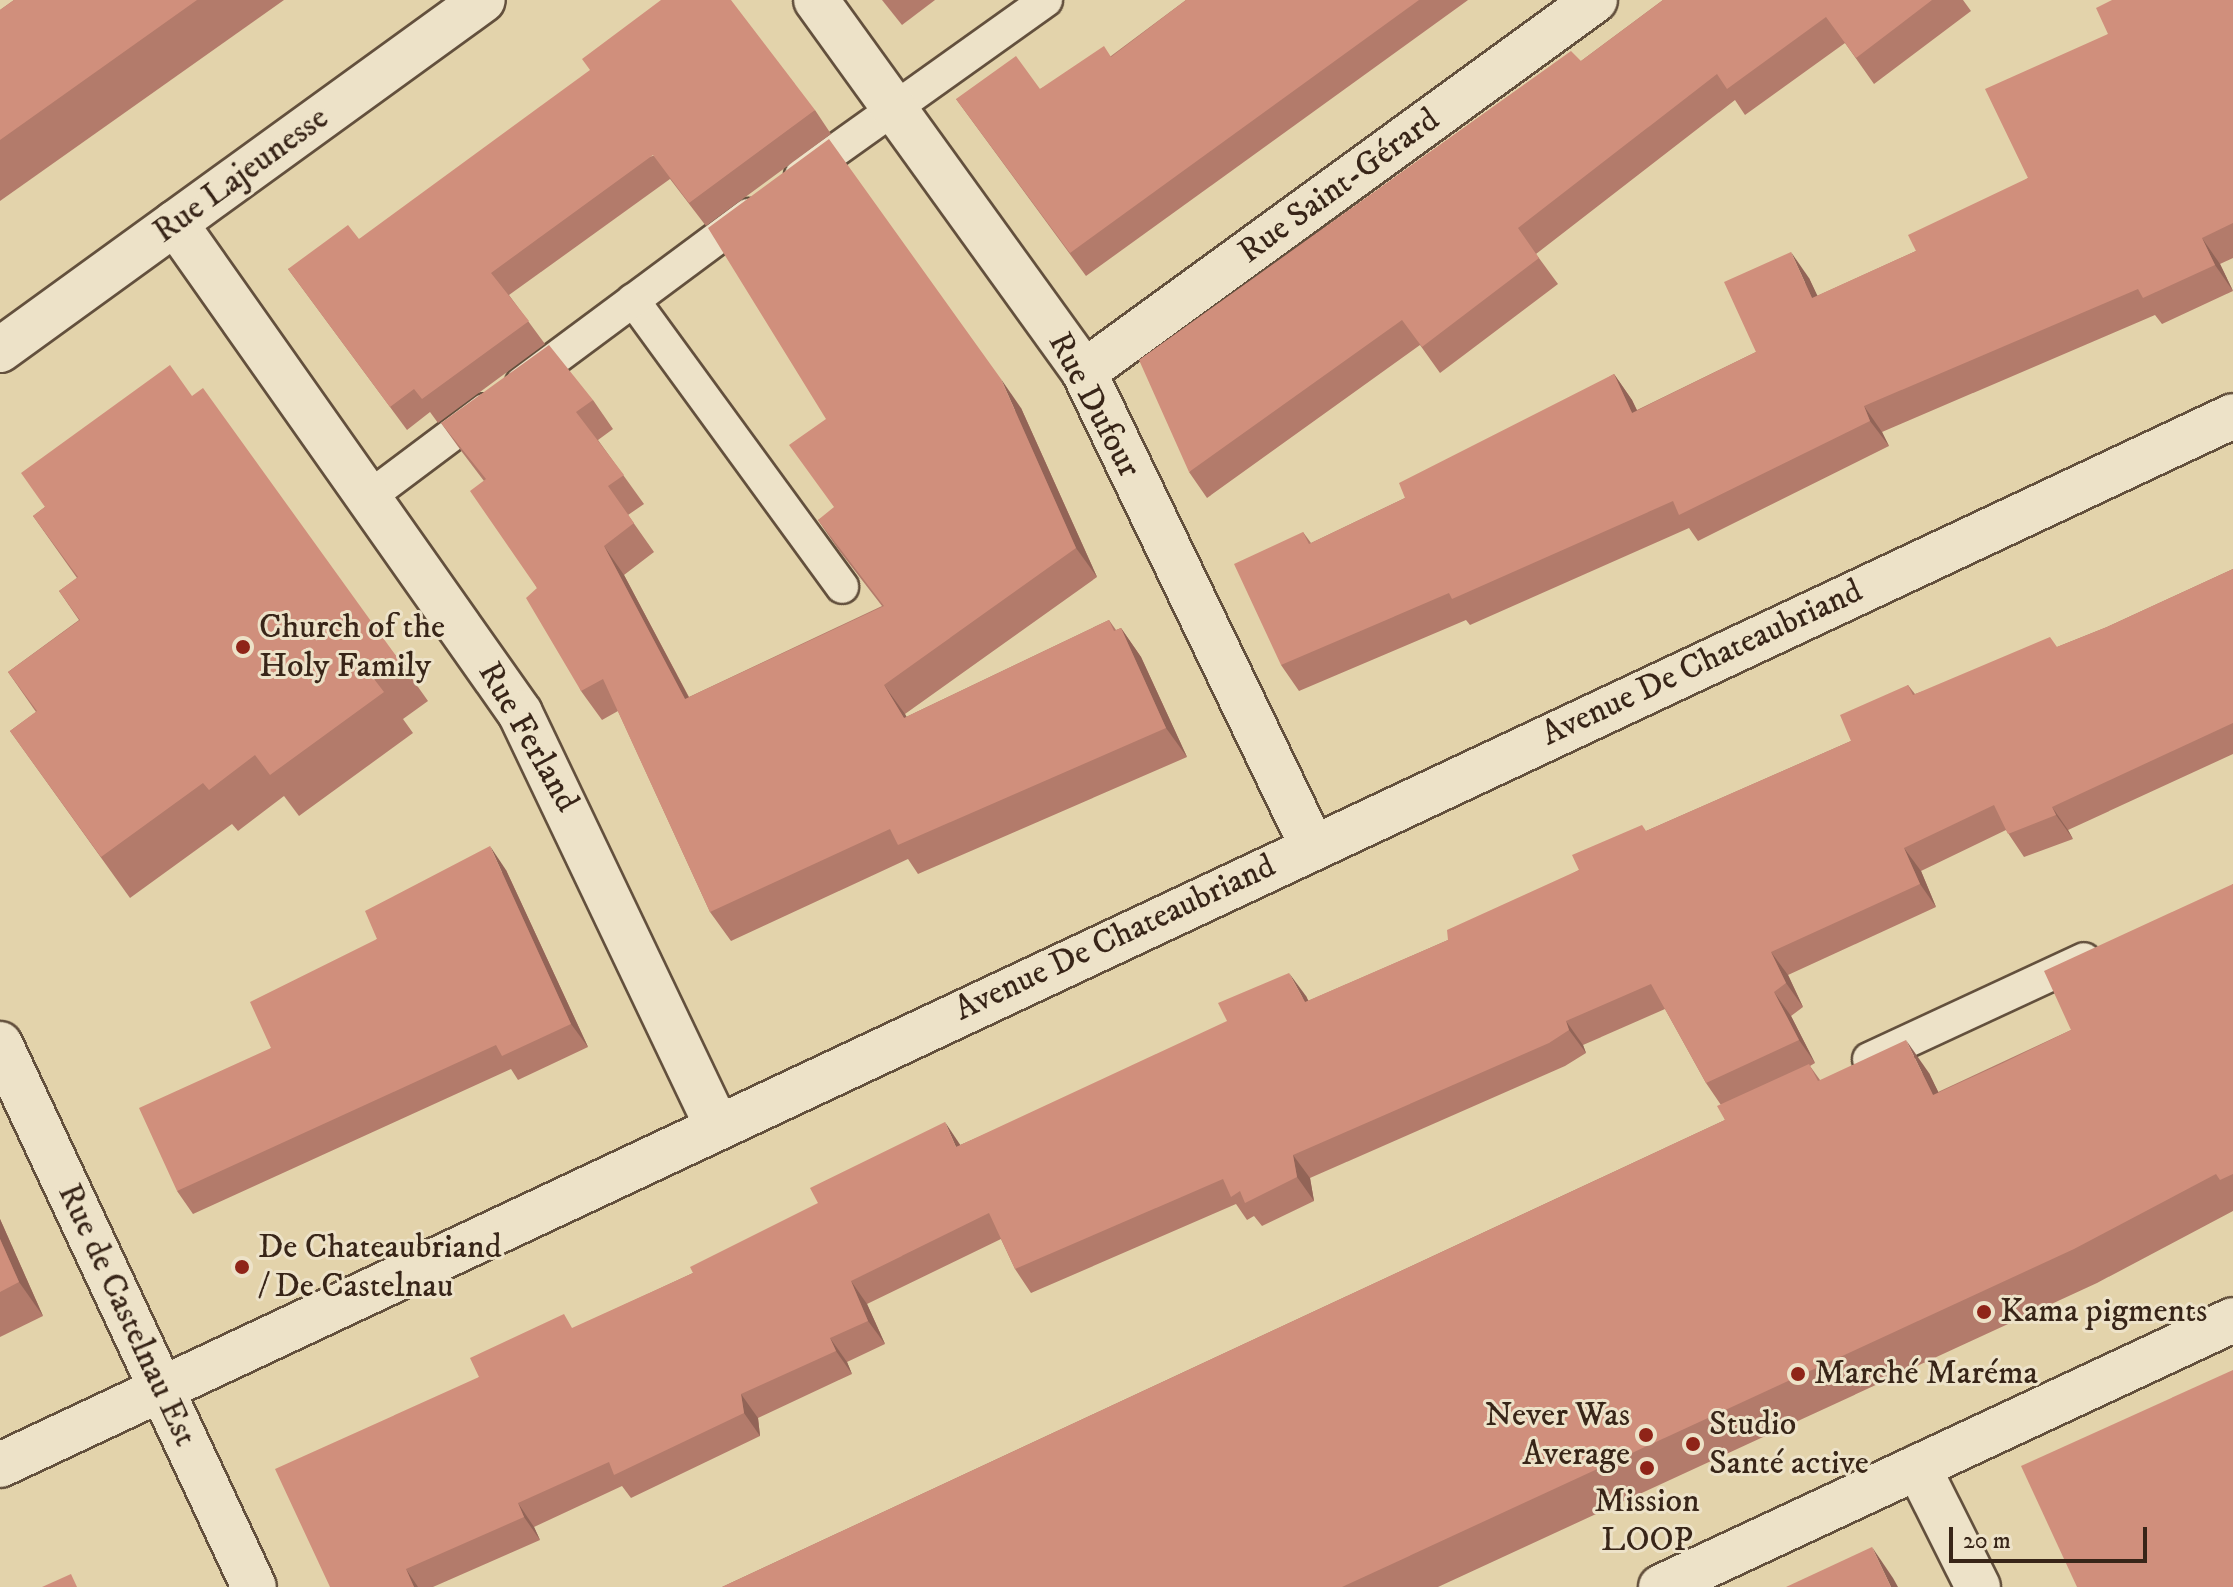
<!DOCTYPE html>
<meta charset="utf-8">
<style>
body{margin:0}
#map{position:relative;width:2233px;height:1587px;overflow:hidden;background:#e3d3ab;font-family:"IM FELL DW Pica",serif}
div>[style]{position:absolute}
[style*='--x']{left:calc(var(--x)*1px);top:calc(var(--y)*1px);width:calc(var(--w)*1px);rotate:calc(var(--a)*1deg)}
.roads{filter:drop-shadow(2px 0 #63503d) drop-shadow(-2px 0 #63503d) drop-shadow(0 2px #63503d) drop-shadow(0 -2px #63503d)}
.service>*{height:32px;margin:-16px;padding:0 16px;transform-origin:16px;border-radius:16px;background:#ede2c8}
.minor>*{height:44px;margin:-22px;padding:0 22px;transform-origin:22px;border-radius:22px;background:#ede2c8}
.tertiary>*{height:44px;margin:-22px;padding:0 22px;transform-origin:22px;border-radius:22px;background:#ede2c8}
.secondary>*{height:44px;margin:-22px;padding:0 22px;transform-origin:22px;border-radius:22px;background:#ede2c8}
.wall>*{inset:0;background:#b37b6b}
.shaded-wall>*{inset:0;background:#926457}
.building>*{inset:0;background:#d08f7c}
.dots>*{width:22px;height:22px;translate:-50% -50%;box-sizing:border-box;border:4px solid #ede2c8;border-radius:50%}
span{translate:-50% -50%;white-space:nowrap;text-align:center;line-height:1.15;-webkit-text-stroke:6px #ede2c8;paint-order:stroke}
.street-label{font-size:34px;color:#382518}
.poi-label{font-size:34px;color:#382518}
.left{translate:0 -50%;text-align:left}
.right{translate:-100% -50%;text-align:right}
.scale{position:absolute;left:1949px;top:1527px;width:198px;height:36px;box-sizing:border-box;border:4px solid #382518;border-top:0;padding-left:10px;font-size:24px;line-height:28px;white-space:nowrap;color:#382518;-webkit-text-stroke:6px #ede2c8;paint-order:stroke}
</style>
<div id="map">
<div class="roads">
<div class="service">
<i style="--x:801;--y:175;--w:301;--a:-35.5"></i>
<i style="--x:633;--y:300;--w:355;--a:53.9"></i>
<i style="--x:522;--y:383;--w:282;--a:-36.6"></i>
<i style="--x:369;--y:497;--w:145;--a:-36.9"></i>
<i style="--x:1869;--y:1059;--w:237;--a:-24.9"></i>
</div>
<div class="minor">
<i style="--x:816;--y:0;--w:458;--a:54.2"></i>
<i style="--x:1084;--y:372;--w:526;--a:64.31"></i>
<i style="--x:175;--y:223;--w:599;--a:54.85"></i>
<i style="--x:520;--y:713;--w:458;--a:64.5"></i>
<i style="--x:1084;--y:372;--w:632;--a:-36.05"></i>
<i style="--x:0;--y:1044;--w:599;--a:64.93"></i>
<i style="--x:1918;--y:1467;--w:134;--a:63.4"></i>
</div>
<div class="tertiary">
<i style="--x:0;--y:1465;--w:2467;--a:-25.16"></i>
<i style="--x:1661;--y:1587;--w:631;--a:-25.02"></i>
</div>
<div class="secondary">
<i style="--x:0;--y:350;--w:596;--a:-35.93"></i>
</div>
</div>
<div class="wall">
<i style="clip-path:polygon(14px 0,284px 0,0 201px,0 10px)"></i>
<i style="clip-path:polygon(882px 0,935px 0,902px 25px)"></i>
<i style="clip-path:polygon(1186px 0,1468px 0,1086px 276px,956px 99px,1040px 89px,1111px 56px)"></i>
<i style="clip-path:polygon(1663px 0,1963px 0,1971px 11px,1874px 84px,1845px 43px,1745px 115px,1735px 100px,1536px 254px,1558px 284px,1440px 373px,1420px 345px,1207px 498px,1189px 472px,1581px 61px)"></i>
<i style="clip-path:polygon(2233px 0,2233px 258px,2220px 264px,2233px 291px,2162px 324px,2155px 315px,1882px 432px,1889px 446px,1698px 541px,1689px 528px,1470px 625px,1466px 620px,1299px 691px,1281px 665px,1303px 532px,1311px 543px,1405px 498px,1614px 374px,1632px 400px,1637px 410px,1756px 352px,1809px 278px,1817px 296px,1916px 251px,2028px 178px,2108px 34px)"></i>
<i style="clip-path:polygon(815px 110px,831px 134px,706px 226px,670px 179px,509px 295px,545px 344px,438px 423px,430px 412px,407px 430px,288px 269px,359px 239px)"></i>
<i style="clip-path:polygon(192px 396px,399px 660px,428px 701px,403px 719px,413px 733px,299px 816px,284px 796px,238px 831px,232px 824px,130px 898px,10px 731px,36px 712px,8px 672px,79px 620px,59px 591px,77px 578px,33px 516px)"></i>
<i style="clip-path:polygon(593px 400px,613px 429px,598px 440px,644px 504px,628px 515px,654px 552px,624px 575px,689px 697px,882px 606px,838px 549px,818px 520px,1021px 408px,1097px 577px,905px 714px,906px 717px,1109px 620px,1116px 630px,1121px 628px,1141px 657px,1187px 757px,918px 874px,908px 859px,731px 941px,710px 912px,618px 711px,602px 720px,581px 691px,537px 588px,484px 481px,462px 452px,441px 423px)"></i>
<i style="clip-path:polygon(2233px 569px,2233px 754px,2068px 830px,2073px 839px,2024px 857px,2006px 830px,1921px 871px,1936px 907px,1788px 975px,1803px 1007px,1791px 1016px,1815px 1063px,1810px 1066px,1820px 1080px,1929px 1073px,1938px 1092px,2071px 1030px,2233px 884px,2233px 1211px,2097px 1283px,1438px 1587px,722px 1587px,1725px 1120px,1721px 1105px,1706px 1083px,1665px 1009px,1583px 1045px,1586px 1053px,1565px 1066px,1310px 1178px,1314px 1201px,1262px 1226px,1254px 1216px,1247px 1220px,1236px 1204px,1031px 1293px,1015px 1269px,1001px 1239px,867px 1304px,885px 1344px,847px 1362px,852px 1374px,758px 1418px,760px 1436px,631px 1498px,622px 1486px,534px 1527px,540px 1540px,433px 1587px,330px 1587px,479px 1377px,574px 1328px,693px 1273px,960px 1145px,1306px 996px,1308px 1001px,1448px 940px,1579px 870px,1646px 831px,1851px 741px,1908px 685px,1915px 694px,2057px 647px,2107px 627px)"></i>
<i style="clip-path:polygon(506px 870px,588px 1047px,518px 1080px,511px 1069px,193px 1214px,177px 1191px,271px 1048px,377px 939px)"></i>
<i style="clip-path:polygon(0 1219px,43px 1316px,0 1337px)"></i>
</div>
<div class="shaded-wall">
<i style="clip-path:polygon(2202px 238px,2220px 264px,2233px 291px,2215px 265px)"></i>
<i style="clip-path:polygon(1791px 252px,1809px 278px,1831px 324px,1812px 298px)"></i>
<i style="clip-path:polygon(1614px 374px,1632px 400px,1650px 439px,1632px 413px)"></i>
<i style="clip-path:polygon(1001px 379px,1021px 408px,1097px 577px,1076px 548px)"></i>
<i style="clip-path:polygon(1864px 406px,1882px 432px,1889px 446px,1870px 421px)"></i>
<i style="clip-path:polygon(604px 546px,624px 575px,705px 728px,685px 699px)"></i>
<i style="clip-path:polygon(1121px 628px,1141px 657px,1187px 757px,1166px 728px)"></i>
<i style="clip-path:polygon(884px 685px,905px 714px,924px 748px,904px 718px)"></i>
<i style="clip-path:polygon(2052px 807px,2068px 830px,2073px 839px,2056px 815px)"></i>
<i style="clip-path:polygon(490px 846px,506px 870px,588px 1047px,571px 1024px)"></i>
<i style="clip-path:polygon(1904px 848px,1921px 871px,1936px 907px,1920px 884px)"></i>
<i style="clip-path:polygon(1771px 952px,1788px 975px,1803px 1007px,1786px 983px)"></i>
<i style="clip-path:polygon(1289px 973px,1306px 996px,1321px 1026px,1305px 1002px)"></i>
<i style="clip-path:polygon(1774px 992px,1791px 1016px,1815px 1063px,1799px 1040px)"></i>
<i style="clip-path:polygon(1566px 1021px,1583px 1045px,1586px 1053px,1569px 1030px)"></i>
<i style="clip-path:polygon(1906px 1040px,1929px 1073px,1956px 1128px,1933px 1095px)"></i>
<i style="clip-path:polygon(945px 1122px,961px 1146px,956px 1147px)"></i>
<i style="clip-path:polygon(1293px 1155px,1310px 1178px,1314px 1201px,1297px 1177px)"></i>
<i style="clip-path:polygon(0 1219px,43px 1316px,19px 1282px,0 1239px)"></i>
<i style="clip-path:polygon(851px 1281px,867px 1304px,885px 1344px,868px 1321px)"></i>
<i style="clip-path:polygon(830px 1338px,847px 1362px,852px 1374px,836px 1351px)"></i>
<i style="clip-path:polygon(741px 1394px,758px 1418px,760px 1436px,744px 1413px)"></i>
<i style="clip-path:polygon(518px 1503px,534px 1527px,540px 1540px,524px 1517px)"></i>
<i style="clip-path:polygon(1872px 1547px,1893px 1578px,1898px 1587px,1891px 1587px)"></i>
<i style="clip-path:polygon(406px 1569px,418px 1587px,414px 1587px)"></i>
</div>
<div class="building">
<i style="clip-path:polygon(14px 0,197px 0,0 140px,0 10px)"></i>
<i style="clip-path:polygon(661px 0,731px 0,815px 110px,689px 203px,653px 155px,491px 273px,529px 321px,422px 399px,414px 389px,390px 407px,288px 269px,348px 225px,359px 239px,590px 70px,582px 59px)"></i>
<i style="clip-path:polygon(1186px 0,1419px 0,1070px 253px,956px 99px,1016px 56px,1040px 89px,1104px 46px,1111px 57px)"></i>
<i style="clip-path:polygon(1663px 0,1932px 0,1856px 58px,1826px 17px,1727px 89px,1717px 74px,1518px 228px,1539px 258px,1422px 347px,1402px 320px,1189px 472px,1139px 360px,1571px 51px,1581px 61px)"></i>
<i style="clip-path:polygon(2112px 0,2233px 0,2233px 223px,2202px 238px,2215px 265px,2143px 298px,2138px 289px,1864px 406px,1870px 421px,1679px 515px,1673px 501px,1452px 599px,1449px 593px,1281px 665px,1234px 564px,1303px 532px,1309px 544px,1405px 498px,1399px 483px,1614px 374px,1632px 413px,1756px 352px,1724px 282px,1791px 252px,1812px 298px,1916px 251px,1908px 235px,2028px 178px,1985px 89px,2108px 34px,2096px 8px)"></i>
<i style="clip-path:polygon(829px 139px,1001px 379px,1076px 548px,884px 685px,904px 718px,1109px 620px,1114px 631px,1121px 628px,1166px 728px,898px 845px,890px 829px,710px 912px,603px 679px,581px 691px,526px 598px,537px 588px,470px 491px,486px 479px,441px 423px,549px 345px,593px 400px,576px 412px,624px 475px,608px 486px,634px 523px,604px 546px,685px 699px,884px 606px,818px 520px,834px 507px,789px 445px,826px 419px,708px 228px)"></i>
<i style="clip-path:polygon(170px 365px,192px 396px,203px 388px,399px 660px,374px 679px,384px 692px,270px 775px,255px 755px,209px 790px,203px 783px,101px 857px,10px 731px,37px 711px,8px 672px,80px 620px,59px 591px,78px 577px,33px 516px,45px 507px,21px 473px)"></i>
<i style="clip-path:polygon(2233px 569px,2233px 723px,2052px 807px,2056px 815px,2008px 834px,1994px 805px,1904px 848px,1920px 884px,1771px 952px,1786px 983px,1774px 992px,1799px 1040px,1706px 1083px,1651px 984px,1566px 1021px,1569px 1030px,1549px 1043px,1293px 1155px,1297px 1177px,1245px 1203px,1240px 1191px,1231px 1197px,1223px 1179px,1015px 1269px,989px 1213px,851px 1281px,868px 1321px,830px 1338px,836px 1351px,741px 1394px,744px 1413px,614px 1475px,609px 1462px,518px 1503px,524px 1517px,406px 1569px,414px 1587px,330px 1587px,275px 1469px,479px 1377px,470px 1358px,564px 1314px,572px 1328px,693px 1273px,690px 1267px,818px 1203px,810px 1188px,945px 1122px,956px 1147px,1227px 1021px,1218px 1003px,1289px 973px,1305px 1002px,1448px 940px,1447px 930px,1579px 870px,1572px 855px,1642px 825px,1646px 831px,1851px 741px,1840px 715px,1908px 685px,1913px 695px,2050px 637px,2057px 647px,2107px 627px)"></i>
<i style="clip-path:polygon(490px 846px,571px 1024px,502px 1056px,496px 1045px,177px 1191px,139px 1108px,271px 1048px,250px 1002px,377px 939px,365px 911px)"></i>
<i style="clip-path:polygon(2233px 884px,2233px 1174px,2220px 1180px,2216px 1174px,2074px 1249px,1342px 1587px,722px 1587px,1725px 1120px,1717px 1106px,1809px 1064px,1818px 1081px,1906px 1040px,1933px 1095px,2003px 1063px,2071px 1030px,2044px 971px)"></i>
<i style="clip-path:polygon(0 1239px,19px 1282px,0 1292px)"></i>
<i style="clip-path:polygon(2233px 1370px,2233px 1587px,2077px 1587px,2021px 1466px)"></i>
<i style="clip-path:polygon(1872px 1547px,1891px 1587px,1786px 1587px)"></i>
<i style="clip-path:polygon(71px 1574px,77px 1587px,42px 1587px)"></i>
</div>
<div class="dots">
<i style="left:243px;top:647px;background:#8f2418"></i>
<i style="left:242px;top:1267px;background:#8f2418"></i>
<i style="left:1984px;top:1312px;background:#8f2418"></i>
<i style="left:1798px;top:1374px;background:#8f2418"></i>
<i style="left:1646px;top:1435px;background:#8f2418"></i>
<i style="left:1693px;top:1444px;background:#8f2418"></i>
<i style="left:1647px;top:1468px;background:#8f2418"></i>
</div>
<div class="street-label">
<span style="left:241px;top:175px;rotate:-36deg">Rue Lajeunesse</span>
<span style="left:1339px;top:186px;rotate:-36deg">Rue Saint-Gérard</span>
<span style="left:1094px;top:405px;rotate:62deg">Rue Dufour</span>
<span style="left:1702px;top:663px;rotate:-25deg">Avenue De Chateaubriand</span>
<span style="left:528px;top:737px;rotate:60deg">Rue Ferland</span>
<span style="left:1115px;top:938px;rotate:-25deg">Avenue De Chateaubriand</span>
<span style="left:127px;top:1315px;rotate:65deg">Rue de Castelnau Est</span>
</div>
<div class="poi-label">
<span class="left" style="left:259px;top:647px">Church of the<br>Holy Family</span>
<span class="left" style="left:258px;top:1267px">De Chateaubriand<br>/ De Castelnau</span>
<span class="left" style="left:2000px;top:1312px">Kama pigments</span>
<span class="left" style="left:1814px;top:1374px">Marché Maréma</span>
<span class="right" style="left:1630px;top:1435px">Never Was<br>Average</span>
<span class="left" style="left:1709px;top:1444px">Studio<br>Santé active</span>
<span style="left:1647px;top:1521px">Mission<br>LOOP</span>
</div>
<div class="scale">20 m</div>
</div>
